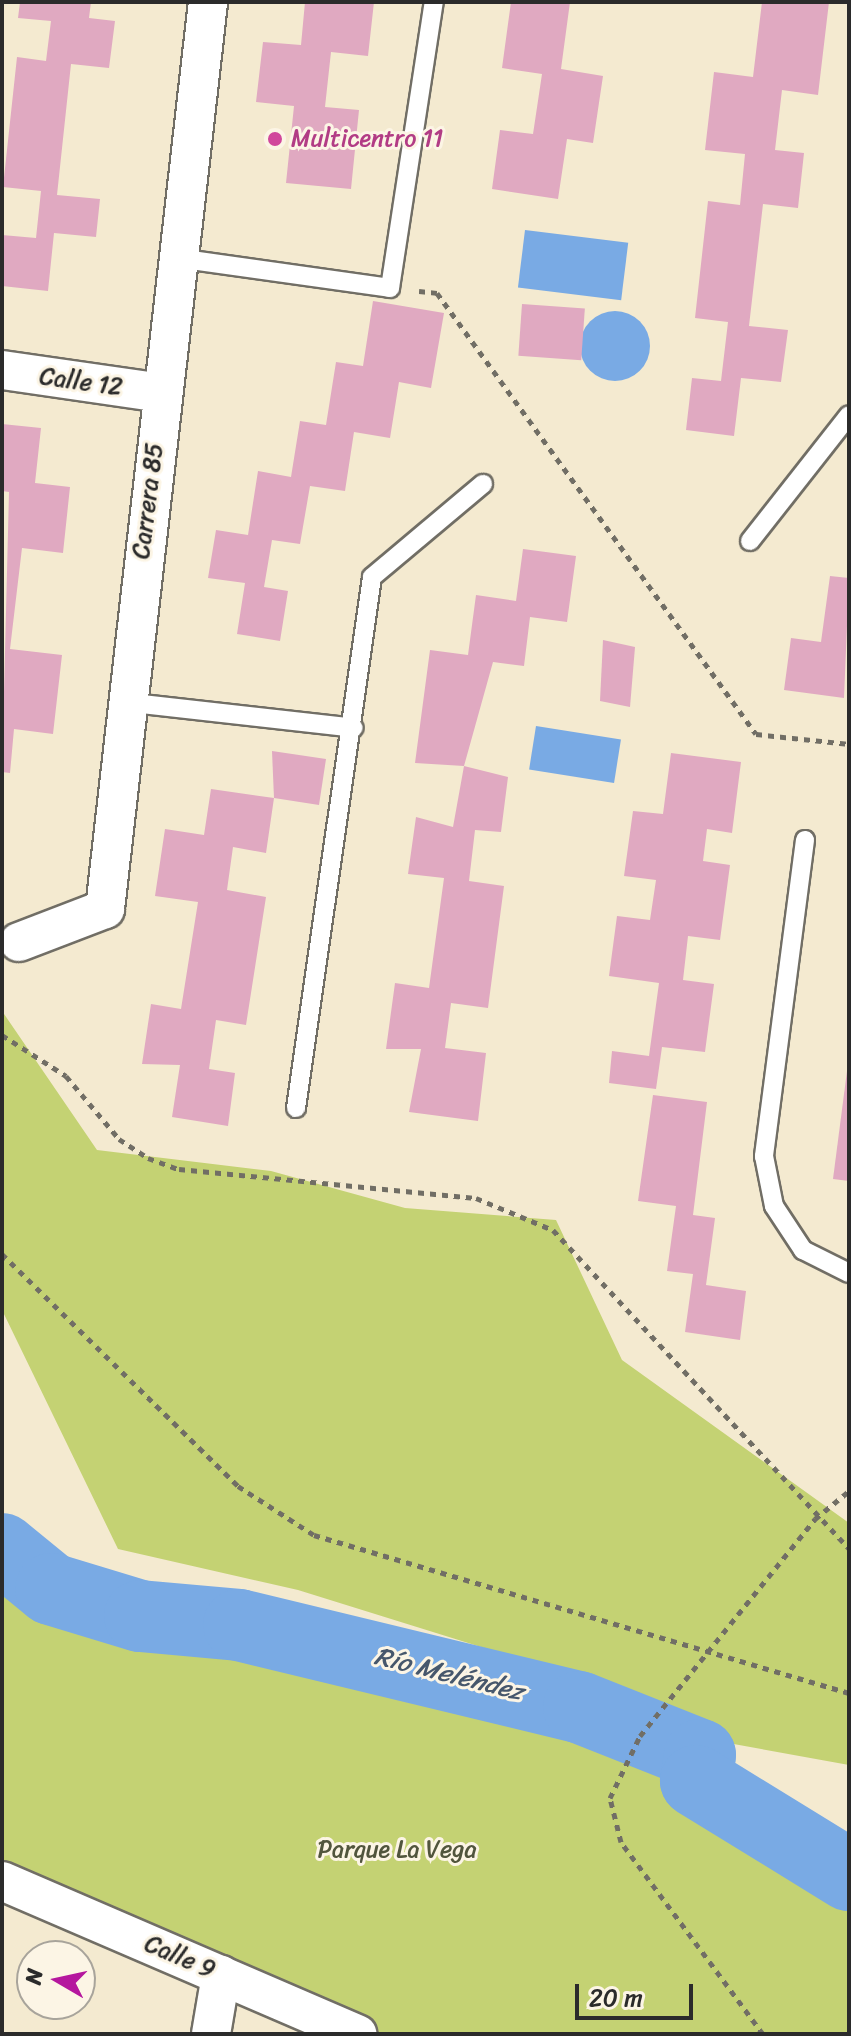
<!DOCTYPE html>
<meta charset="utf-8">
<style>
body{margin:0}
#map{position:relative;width:851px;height:2036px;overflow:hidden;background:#f4ead0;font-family:Sriracha,sans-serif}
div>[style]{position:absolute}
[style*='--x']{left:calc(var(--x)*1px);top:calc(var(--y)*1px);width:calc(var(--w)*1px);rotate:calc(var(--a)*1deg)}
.green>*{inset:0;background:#c4d273}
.water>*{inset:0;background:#79aae4;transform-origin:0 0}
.round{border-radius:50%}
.river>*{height:72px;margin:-36px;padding:0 36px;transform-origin:36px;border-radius:36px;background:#79aae4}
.building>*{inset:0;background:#e0a9c1;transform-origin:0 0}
.path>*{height:5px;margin-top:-2.5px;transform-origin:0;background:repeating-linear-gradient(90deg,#716e65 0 6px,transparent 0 12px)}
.roads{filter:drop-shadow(2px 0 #716e65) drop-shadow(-2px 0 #716e65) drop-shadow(0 2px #716e65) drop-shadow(0 -2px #716e65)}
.lane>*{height:18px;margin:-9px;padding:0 9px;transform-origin:9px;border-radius:9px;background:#fff}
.street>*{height:38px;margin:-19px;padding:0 19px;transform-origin:19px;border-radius:19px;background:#fff}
.dots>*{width:22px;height:22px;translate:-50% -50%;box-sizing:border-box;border:4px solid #fcf5e5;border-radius:50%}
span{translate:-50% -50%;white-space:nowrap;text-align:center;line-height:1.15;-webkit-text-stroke:6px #fcf5e5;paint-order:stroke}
.hotel-label{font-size:24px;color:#b23c85}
.left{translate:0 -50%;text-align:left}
.street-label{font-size:24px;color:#2b2b2b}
.park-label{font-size:24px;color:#51553d}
.water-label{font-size:26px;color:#46576c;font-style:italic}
.frame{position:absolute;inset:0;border:4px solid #2b2b2b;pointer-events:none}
.north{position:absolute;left:16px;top:1940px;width:80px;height:80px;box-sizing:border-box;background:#fcf5e5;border:2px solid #a8a49b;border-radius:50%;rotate:279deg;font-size:22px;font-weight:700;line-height:32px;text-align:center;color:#2b2b2b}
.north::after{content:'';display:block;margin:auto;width:28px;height:36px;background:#b5179e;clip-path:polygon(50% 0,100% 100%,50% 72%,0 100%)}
.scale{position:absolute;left:575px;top:1984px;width:118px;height:36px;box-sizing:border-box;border:4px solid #2b2b2b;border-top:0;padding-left:10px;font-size:24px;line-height:28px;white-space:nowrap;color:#2b2b2b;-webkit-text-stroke:6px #fcf5e5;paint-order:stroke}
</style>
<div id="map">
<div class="green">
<i style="clip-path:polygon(2px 1011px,97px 1150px,271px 1171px,405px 1208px,556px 1220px,622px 1360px,849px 1523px,849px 1765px,706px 1739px,523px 1660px,298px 1590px,118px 1549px,2px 1310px)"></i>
<i style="clip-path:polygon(2px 1549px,51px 1589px,140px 1616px,239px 1625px,404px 1661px,579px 1707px,700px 1755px,696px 1781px,849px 1875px,849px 2034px,358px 2034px,2px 1881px)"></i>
</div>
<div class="water">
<i style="left:525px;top:230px;width:104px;height:58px;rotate:7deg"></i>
<i class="round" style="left:580px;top:311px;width:70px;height:70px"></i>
<i style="left:536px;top:726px;width:86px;height:44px;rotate:9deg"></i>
</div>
<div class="river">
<i style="--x:2;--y:1549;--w:63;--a:39.2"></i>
<i style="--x:51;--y:1589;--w:93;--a:16.9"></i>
<i style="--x:140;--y:1616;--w:99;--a:5.2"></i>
<i style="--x:239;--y:1625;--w:350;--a:13.6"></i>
<i style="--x:579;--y:1707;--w:130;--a:21.6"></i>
<i style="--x:700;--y:1755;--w:26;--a:99"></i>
<i style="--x:696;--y:1781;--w:180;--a:31.6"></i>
</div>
<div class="building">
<i style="clip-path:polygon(20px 2px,91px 2px,89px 18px,115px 21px,109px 68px,71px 64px,57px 195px,100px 199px,96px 237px,54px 233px,48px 291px,2px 286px,2px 235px,36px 238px,41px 191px,3px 187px,17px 57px,46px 61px,51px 21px,18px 18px)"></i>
<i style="clip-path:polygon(305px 2px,374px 2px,368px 56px,331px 52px,325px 107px,359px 110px,351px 189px,286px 183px,294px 106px,256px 102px,263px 42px,301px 45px)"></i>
<i style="clip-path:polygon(511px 2px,570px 2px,561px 69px,603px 76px,593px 143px,567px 139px,558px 199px,492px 189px,500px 130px,533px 134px,542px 74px,502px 68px)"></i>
<i style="clip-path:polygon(762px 2px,829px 2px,818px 95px,782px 90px,775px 150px,804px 153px,798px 208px,763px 204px,749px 326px,788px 330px,781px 382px,741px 378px,734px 436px,686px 430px,692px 378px,721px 381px,728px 322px,695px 318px,708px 201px,740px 205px,745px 154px,705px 150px,714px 72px,753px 77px)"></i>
<i style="clip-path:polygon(373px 301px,444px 313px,431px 388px,399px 382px,390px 438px,354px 432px,345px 491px,310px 486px,300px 544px,272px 540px,264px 587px,288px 591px,280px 641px,237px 634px,245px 583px,208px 578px,216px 530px,248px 535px,258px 471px,291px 477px,300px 421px,326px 425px,336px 362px,363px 366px)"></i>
<i style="left:522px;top:304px;width:63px;height:52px;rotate:4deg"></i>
<i style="clip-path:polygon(2px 424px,41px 428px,35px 483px,70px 487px,63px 553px,22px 548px,10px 649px,62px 655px,53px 734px,14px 729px,10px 773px,2px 772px,9px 492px,2px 491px)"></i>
<i style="clip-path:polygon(523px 549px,576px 556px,567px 622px,530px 617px,524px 666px,493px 662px,464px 766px,415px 763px,430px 650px,468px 655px,476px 595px,516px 601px)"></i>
<i style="clip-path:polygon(830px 576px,849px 578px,844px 698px,784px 690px,791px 638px,821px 642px)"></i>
<i style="clip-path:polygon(603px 640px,635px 647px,630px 707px,600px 701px)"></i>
<i style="clip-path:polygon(272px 751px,326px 759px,319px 805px,274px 798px)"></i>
<i style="clip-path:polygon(671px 753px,741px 762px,732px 833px,707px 829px,703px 861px,730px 865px,720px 940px,688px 936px,683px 980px,714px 984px,705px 1052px,662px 1047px,656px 1089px,609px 1083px,612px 1051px,649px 1056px,659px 983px,609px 976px,617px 916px,650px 920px,656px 880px,624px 876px,633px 811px,663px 814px)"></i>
<i style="clip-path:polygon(464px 766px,508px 777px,501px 832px,475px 830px,469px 881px,504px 886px,488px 1008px,451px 1003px,445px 1048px,486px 1053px,478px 1121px,409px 1112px,421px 1049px,386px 1049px,395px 983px,429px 988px,444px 878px,408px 874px,416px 817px,453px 827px)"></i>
<i style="clip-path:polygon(211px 789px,274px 798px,266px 853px,233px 847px,227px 890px,266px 897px,246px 1025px,216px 1020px,209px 1069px,235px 1073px,228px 1126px,172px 1117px,180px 1065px,142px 1064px,151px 1004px,181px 1009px,198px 902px,155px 896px,165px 829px,204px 835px)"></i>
<i style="clip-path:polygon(847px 1071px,849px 1071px,849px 1181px,833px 1179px)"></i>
<i style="clip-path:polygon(653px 1095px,707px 1102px,693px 1215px,715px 1218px,706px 1285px,746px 1291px,740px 1340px,685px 1332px,693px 1274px,667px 1271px,676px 1206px,638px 1201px)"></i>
</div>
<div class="path">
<i style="--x:419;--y:291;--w:18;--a:6"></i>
<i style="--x:437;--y:293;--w:544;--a:54.12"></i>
<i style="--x:756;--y:734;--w:94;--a:6.1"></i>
<i style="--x:2;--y:1035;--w:76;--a:32.6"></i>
<i style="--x:66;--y:1076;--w:82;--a:49.9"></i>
<i style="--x:119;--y:1139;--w:35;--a:33"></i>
<i style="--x:148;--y:1158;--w:33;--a:20"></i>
<i style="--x:179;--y:1169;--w:298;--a:5.6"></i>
<i style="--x:476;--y:1198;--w:83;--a:22.6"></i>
<i style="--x:553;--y:1230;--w:435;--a:47.1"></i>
<i style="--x:2;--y:1254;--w:331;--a:44.5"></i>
<i style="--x:238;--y:1486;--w:90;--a:32.8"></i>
<i style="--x:314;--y:1535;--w:558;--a:16.45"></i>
<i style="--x:763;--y:2034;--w:239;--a:-126.5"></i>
<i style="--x:621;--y:1842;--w:45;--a:-104"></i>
<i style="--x:610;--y:1798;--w:69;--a:-64.2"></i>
<i style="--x:640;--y:1736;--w:279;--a:-51.1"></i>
<i style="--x:815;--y:1519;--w:44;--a:-39.5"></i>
</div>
<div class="roads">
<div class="lane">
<i style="--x:177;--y:258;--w:215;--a:8"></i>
<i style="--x:390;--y:288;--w:289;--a:-81.3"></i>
<i style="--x:750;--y:541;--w:160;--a:-51.8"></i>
<i style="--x:124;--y:702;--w:231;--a:6.4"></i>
<i style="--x:805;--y:840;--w:319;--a:97.4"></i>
<i style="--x:764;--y:1156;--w:51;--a:78.7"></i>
<i style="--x:774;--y:1206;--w:53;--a:56.6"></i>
<i style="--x:803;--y:1250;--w:51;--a:26.6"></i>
<i style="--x:296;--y:1108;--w:536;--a:-81.85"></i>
<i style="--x:372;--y:577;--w:145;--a:-40"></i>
</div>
<div class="street">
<i style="--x:2;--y:370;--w:161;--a:8.2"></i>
<i style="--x:19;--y:942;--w:92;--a:-21"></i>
<i style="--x:105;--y:909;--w:913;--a:-83.52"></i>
<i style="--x:2;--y:1881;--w:387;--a:23.3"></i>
<i style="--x:211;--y:2034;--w:60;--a:-80.4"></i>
</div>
</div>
<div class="dots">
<i style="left:275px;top:139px;background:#d1479c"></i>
</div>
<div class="hotel-label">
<span class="left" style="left:291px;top:139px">Multicentro 11</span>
</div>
<div class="street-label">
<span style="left:81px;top:382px;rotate:8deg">Calle 12</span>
<span style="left:148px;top:501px;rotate:-83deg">Carrera 85</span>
<span style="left:180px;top:1957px;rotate:23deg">Calle 9</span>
</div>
<div class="park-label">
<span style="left:397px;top:1850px">Parque La Vega</span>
</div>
<div class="water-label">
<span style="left:449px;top:1674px;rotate:14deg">Río Meléndez</span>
</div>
<div class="frame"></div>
<div class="north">N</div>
<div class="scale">20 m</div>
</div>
